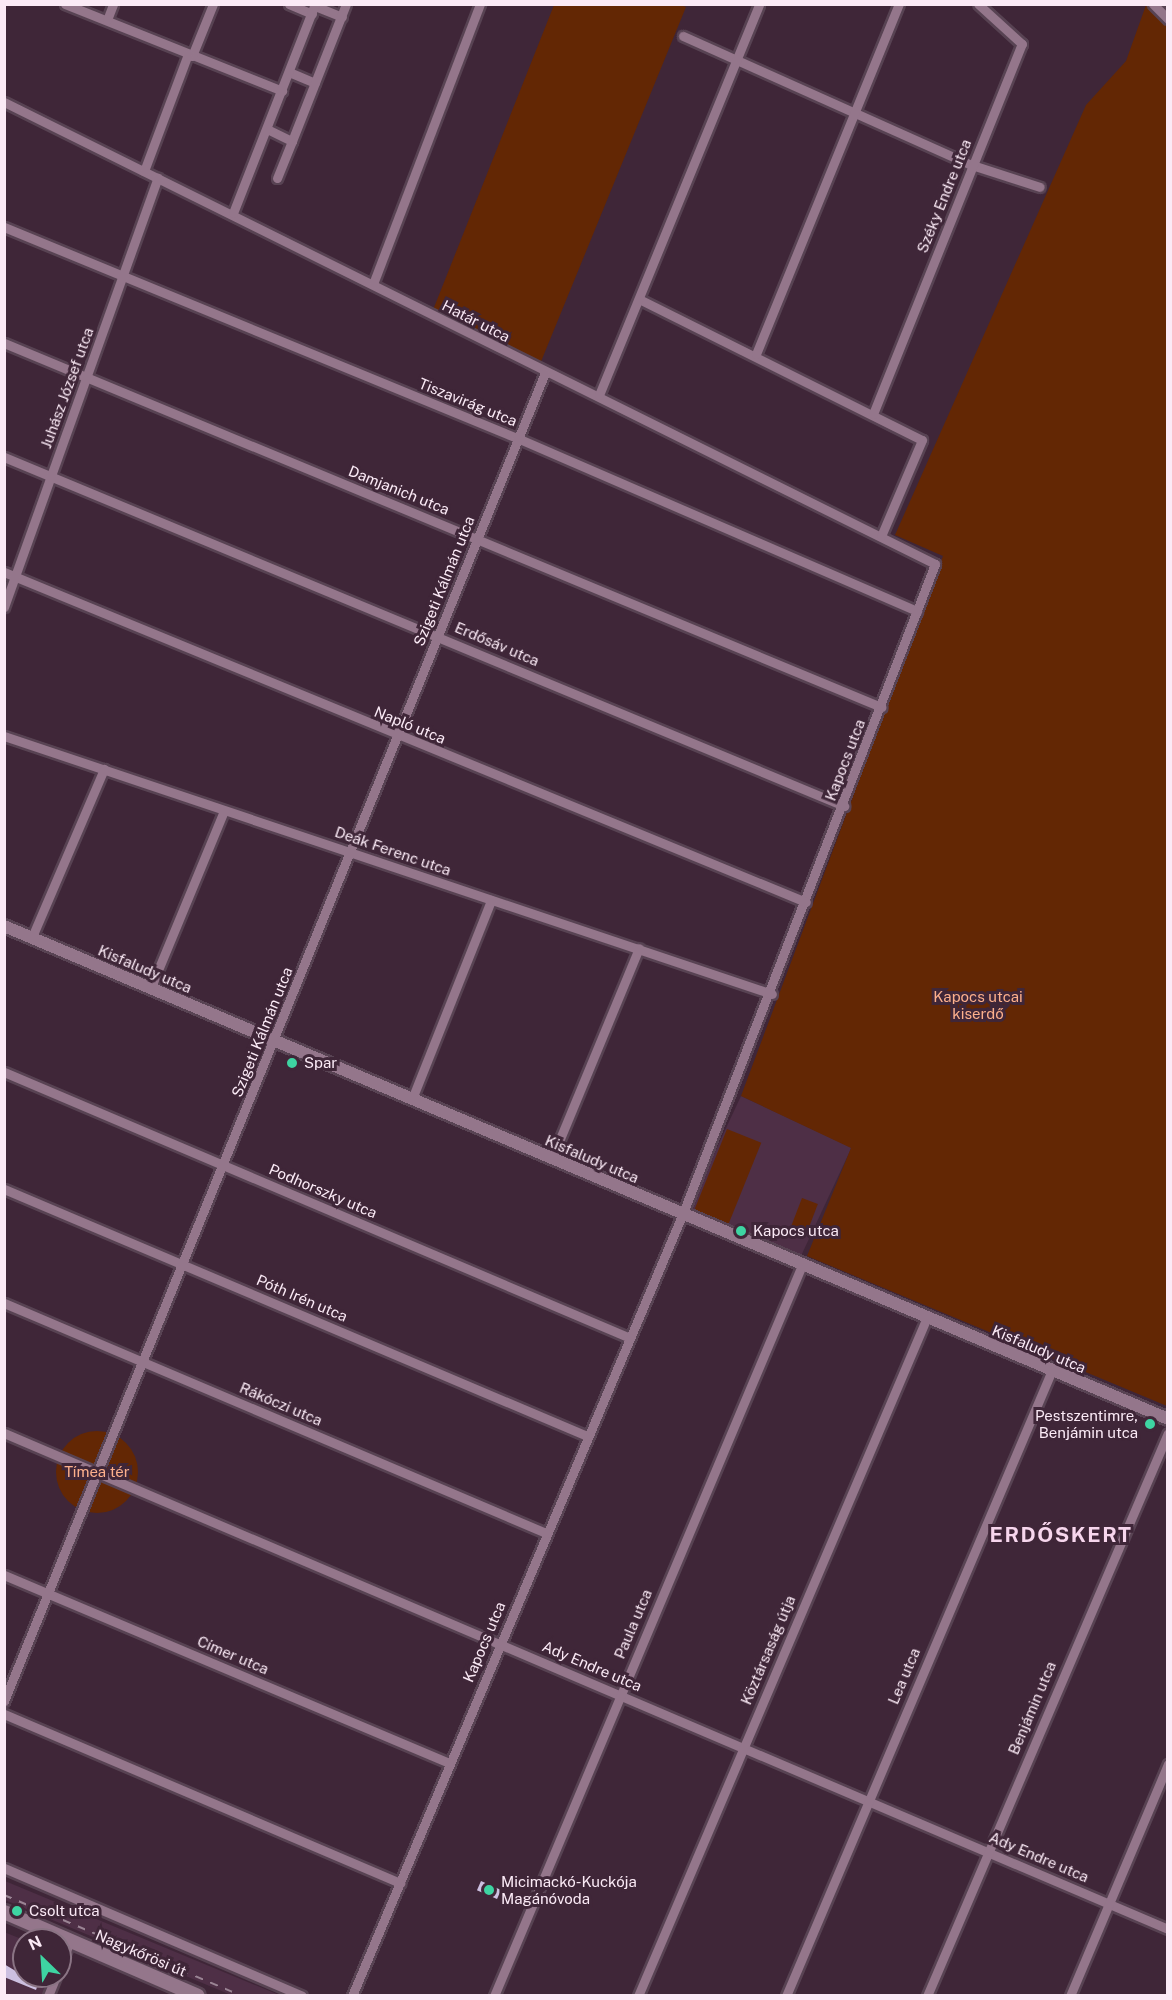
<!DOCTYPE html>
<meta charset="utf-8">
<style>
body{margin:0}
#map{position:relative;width:1172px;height:2000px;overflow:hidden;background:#3f2638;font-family:"Public Sans",sans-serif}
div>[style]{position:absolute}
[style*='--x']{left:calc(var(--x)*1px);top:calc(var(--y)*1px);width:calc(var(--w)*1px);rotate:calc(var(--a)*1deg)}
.built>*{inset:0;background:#4e2f46;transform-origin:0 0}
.green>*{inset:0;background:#632704;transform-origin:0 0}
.round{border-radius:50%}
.building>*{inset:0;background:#cdc0e1;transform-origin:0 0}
.roads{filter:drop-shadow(2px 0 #584353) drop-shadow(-2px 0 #584353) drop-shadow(0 2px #584353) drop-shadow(0 -2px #584353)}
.minor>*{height:9px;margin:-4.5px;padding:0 4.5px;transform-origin:4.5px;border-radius:4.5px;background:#94768b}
.tertiary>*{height:12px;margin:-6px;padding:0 6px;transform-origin:6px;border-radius:6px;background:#94768b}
.secondary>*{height:14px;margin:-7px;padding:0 7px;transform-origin:7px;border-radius:7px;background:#94768b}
.rail>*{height:2px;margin-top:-1px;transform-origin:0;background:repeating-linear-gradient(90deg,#9a8494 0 8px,transparent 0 16px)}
.dots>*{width:16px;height:16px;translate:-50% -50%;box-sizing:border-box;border:3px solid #3f2638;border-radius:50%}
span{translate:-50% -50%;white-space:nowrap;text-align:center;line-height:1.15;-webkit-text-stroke:6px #3f2638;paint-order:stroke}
.street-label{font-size:15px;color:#fbeaf6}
.park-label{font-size:15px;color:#fdb08c}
.poi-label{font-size:15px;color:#fbeaf6}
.left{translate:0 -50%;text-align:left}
.right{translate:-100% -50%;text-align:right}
.district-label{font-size:21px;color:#f7d6ed;font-weight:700;letter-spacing:1.5px}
.frame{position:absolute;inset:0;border:6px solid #fbeaf6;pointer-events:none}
.north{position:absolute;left:12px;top:1928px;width:60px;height:60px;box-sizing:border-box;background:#3f2638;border:2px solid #8a7484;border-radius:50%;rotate:335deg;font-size:16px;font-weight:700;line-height:24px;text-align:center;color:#fbeaf6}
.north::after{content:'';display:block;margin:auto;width:21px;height:27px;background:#3ed4a2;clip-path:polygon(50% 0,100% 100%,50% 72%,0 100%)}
</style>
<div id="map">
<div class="built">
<i style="left:741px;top:1096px;width:122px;height:123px;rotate:25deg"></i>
<i style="clip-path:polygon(4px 1881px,5px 1881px,279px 1995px,231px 1995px,5px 1900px)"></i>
<i style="clip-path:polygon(4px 1932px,24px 1940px,24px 1976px,56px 1976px,48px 1995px,5px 1995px)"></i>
</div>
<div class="green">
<i style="clip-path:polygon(678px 4px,686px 7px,540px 364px,433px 310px,554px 5px)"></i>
<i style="clip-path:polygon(1146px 5px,1168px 24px,1167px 1406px,807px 1256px,851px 1148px,741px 1096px,943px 556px,895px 535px,1086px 105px,1126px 61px)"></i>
<i style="left:727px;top:1129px;width:37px;height:87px;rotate:22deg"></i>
<i style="left:802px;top:1198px;width:17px;height:31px;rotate:21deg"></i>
<i class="round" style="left:56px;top:1431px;width:82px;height:82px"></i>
</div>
<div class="building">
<i style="left:481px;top:1881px;width:22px;height:10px;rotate:24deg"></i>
<i style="clip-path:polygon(4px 1964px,24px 1976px,41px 1976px,36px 1990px,4px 1977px)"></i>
</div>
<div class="roads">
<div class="minor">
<i style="--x:65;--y:4;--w:234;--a:21.8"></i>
<i style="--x:289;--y:4;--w:25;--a:23"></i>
<i style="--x:1153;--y:4;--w:21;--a:45"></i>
<i style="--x:315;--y:6;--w:29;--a:22"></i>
<i style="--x:107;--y:20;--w:17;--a:-69"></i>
<i style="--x:683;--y:36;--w:316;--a:24.1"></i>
<i style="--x:972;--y:165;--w:71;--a:17.9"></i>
<i style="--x:192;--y:56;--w:56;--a:-68"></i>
<i style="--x:289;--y:72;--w:28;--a:23"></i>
<i style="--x:4;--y:102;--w:1039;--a:26.39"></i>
<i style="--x:935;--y:564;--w:696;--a:111.22"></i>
<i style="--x:683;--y:1213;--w:850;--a:112.92"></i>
<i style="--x:267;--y:129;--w:28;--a:26"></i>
<i style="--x:292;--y:141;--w:40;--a:112"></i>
<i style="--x:292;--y:141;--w:147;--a:-68.5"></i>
<i style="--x:144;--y:171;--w:125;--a:-69.4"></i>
<i style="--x:233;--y:213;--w:225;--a:-68.6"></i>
<i style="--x:4;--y:227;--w:555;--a:22.36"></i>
<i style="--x:517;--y:438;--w:436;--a:23.4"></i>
<i style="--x:373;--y:284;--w:300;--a:-69.1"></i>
<i style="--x:639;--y:299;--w:316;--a:26.5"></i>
<i style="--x:922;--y:440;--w:104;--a:113.1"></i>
<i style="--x:4;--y:343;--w:950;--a:22.54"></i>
<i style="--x:756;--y:354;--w:378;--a:-67.8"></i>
<i style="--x:599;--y:395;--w:422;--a:-67.7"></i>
<i style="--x:873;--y:414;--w:399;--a:-68.1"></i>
<i style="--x:1022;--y:44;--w:59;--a:-137.7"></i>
<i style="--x:4;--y:457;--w:910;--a:22.56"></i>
<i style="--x:4;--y:572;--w:867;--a:22.37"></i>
<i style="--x:4;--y:607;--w:456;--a:-70.3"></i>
<i style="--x:4;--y:736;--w:810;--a:18.57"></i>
<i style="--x:32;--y:937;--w:183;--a:-66.8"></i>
<i style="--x:151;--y:987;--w:191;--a:-67.5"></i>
<i style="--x:4;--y:1072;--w:680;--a:23.02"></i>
<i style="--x:412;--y:1099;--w:214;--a:-68.3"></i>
<i style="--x:552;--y:1158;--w:227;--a:-67.5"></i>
<i style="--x:4;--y:1189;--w:633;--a:22.96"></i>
<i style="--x:4;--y:1303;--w:589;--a:22.99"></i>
<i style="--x:4;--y:1433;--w:1265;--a:23.08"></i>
<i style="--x:4;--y:1575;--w:483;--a:22.9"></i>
<i style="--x:4;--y:1701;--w:1434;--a:-67.84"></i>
<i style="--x:4;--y:1714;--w:431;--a:23.1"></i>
<i style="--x:4;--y:1868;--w:324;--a:23.2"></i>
<i style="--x:60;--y:1965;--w:26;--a:-67"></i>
<i style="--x:48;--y:1996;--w:22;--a:-68"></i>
<i style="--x:494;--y:1996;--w:793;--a:-67.15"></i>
<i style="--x:638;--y:1996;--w:738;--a:-66.94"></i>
<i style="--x:786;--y:1996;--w:680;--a:-66.98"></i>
<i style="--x:927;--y:1996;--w:612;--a:-66.83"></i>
<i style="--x:1070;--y:1996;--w:252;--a:-67.1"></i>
</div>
<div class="tertiary">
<i style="--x:4;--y:926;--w:1264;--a:22.95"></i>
</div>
<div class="secondary">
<i style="--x:4;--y:1912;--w:211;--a:23.4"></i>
</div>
</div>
<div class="rail">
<i style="--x:4;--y:1895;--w:259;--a:23"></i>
</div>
<div class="dots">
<i style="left:292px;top:1063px;background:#3ed4a2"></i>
<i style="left:741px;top:1231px;background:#3ed4a2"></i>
<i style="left:1150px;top:1424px;background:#3ed4a2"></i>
<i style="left:489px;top:1890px;background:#3ed4a2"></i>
<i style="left:17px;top:1911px;background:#3ed4a2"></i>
</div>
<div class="street-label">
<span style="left:944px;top:196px;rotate:-68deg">Széky Endre utca</span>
<span style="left:476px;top:321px;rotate:27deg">Határ utca</span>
<span style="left:67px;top:388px;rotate:-70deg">Juhász József utca</span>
<span style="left:468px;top:402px;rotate:22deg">Tiszavirág utca</span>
<span style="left:399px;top:490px;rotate:22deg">Damjanich utca</span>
<span style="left:444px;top:581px;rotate:-68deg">Szigeti Kálmán utca</span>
<span style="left:497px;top:644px;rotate:23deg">Erdősáv utca</span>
<span style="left:410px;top:725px;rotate:22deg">Napló utca</span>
<span style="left:845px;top:760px;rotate:-69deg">Kapocs utca</span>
<span style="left:393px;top:851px;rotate:19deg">Deák Ferenc utca</span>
<span style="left:145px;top:969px;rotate:23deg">Kisfaludy utca</span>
<span style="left:262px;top:1032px;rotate:-68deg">Szigeti Kálmán utca</span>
<span style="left:592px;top:1159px;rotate:23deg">Kisfaludy utca</span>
<span style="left:323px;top:1191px;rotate:23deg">Podhorszky utca</span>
<span style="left:302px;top:1298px;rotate:23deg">Póth Irén utca</span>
<span style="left:1039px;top:1349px;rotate:23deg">Kisfaludy utca</span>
<span style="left:281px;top:1404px;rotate:23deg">Rákóczi utca</span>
<span style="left:633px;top:1624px;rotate:-67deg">Paula utca</span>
<span style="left:484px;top:1642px;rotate:-67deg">Kapocs utca</span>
<span style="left:768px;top:1650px;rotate:-67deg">Köztársaság útja</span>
<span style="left:233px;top:1655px;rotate:23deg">Címer utca</span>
<span style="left:592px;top:1666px;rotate:23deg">Ady Endre utca</span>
<span style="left:904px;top:1676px;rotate:-67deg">Lea utca</span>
<span style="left:1032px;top:1708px;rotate:-67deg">Benjámin utca</span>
<span style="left:1039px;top:1857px;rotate:23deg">Ady Endre utca</span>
<span style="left:141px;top:1953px;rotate:23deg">Nagykőrösi út</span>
</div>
<div class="park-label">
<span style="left:978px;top:1005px">Kapocs utcai<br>kiserdő</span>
<span style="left:97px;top:1472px">Tímea tér</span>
</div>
<div class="poi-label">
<span class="left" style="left:304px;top:1063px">Spar</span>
<span class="left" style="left:753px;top:1231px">Kapocs utca</span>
<span class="right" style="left:1138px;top:1424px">Pestszentimre,<br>Benjámin utca</span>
<span class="left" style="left:501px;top:1890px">Micimackó-Kuckója<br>Magánóvoda</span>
<span class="left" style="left:29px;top:1911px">Csolt utca</span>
</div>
<div class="district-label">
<span style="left:1061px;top:1535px">ERDŐSKERT</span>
</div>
<div class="frame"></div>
<div class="north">N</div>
</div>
